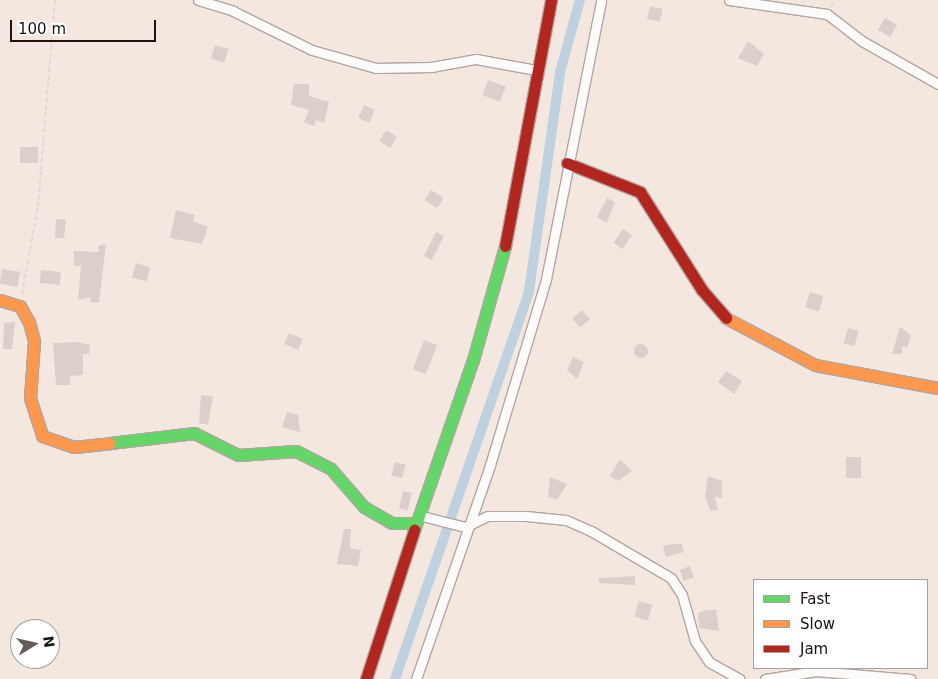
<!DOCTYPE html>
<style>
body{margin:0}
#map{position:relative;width:938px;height:679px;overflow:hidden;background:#f4e7df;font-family:"DejaVu Sans",sans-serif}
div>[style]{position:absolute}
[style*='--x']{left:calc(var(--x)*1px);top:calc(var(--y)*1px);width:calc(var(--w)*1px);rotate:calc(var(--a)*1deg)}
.canal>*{height:10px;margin:-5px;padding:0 5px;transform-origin:5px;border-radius:5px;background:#bdd1e0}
.building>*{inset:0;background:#dbcfcb;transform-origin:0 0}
.round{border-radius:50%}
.path>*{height:2px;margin-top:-1px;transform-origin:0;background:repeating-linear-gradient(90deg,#ddd9d7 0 5px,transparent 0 7.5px)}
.roads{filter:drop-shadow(1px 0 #b0a6a0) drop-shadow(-1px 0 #b0a6a0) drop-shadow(0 1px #b0a6a0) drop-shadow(0 -1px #b0a6a0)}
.street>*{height:9px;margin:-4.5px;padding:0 4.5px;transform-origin:4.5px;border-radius:4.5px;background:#fdfbfa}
.fast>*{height:11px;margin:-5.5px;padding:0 5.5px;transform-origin:5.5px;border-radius:5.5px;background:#63d668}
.slow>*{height:11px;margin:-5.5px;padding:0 5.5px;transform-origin:5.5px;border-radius:5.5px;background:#ff974d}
.jam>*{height:11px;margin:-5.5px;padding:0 5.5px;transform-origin:5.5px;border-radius:5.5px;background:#b3261e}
span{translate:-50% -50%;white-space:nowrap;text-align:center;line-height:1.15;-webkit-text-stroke:4.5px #fff;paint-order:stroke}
.legend{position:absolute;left:753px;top:579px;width:175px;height:90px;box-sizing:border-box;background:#fff;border:1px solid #a4a19f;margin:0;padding:6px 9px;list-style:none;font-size:15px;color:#1b130f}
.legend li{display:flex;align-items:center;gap:10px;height:25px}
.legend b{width:25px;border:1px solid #a4a19f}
.north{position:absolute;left:10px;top:619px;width:50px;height:50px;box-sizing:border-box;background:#fff;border:1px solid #a4a19f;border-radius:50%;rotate:81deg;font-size:14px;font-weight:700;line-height:20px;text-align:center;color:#1b130f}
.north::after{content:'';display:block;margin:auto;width:18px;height:22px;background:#675d58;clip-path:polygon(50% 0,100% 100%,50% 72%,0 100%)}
.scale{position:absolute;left:10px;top:20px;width:146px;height:22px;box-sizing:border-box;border:2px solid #1b130f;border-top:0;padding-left:6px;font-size:15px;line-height:18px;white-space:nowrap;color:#1b130f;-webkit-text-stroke:4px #fff;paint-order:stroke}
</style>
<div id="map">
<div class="canal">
<i style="--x:395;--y:679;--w:410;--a:-70.9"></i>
<i style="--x:529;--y:291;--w:221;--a:-81.9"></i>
<i style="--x:560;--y:72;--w:75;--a:-74.5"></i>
</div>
<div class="building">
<i style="left:650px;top:6px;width:13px;height:13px;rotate:13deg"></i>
<i style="left:885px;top:18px;width:14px;height:14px;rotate:30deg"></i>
<i style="clip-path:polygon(748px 41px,764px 54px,757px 66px,738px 58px)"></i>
<i style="left:215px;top:45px;width:14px;height:14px;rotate:17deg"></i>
<i style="left:488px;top:80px;width:19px;height:16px;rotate:21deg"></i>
<i style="clip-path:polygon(294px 84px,309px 84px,309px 96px,329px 102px,324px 123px,316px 120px,314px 126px,304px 122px,309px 110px,291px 105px)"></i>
<i style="left:364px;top:105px;width:12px;height:14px;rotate:24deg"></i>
<i style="left:386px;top:130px;width:13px;height:13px;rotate:32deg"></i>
<i style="left:20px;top:147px;width:18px;height:16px"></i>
<i style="left:431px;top:190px;width:15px;height:12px;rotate:32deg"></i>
<i style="clip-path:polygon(607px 198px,615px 202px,607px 223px,597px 217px)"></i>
<i style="clip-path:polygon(176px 210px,195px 215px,193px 221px,208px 227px,202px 244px,170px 238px)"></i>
<i style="clip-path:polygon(56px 219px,66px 220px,64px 238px,55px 238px)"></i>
<i style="left:623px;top:229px;width:11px;height:17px;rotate:34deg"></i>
<i style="left:436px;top:232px;width:9px;height:27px;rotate:27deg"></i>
<i style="clip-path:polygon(106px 244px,99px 303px,90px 302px,91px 297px,78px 300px,81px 266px,74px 266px,74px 251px,99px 252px,98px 246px)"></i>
<i style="left:136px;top:263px;width:15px;height:15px;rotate:16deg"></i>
<i style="left:2px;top:269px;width:18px;height:15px;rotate:9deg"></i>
<i style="left:41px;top:270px;width:20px;height:13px;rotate:6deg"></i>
<i style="left:810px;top:292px;width:14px;height:16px;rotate:17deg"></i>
<i style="left:582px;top:310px;width:12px;height:13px;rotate:48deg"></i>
<i style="clip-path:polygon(15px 322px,12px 349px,3px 349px,4px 323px)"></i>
<i style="clip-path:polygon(900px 327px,911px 335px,907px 348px,902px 346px,902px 354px,892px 354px)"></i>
<i style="left:848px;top:328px;width:11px;height:16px;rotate:15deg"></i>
<i style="left:289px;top:333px;width:15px;height:12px;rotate:23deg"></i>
<i style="left:424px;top:340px;width:14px;height:31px;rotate:21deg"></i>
<i style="clip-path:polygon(77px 342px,90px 345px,89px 354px,83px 354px,83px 375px,70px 376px,70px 385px,56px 385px,53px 343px)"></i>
<i class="round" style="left:634px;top:344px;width:14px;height:14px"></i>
<i style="clip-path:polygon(573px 357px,584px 362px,577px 379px,567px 370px)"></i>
<i style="clip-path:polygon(726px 371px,742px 381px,734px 394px,718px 382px)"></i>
<i style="clip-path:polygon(201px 395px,213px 396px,208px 425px,199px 423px)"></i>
<i style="clip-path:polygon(287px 412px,298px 415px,300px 432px,282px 427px)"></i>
<i style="left:846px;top:457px;width:15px;height:21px"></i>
<i style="clip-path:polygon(620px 459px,632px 471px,618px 481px,610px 476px)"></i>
<i style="left:395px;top:462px;width:11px;height:14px;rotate:15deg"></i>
<i style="clip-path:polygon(708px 476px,722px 481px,722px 498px,715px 497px,718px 510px,710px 511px,705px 496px)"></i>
<i style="clip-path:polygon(550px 477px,567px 484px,557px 500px,548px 497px)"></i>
<i style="left:403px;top:491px;width:9px;height:18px;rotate:13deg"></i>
<i style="clip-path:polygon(344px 529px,351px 529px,350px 548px,361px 550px,358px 566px,337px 564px)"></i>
<i style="clip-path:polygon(673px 544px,682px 544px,684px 552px,666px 557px,663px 546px)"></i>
<i style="left:690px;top:566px;width:12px;height:11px;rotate:70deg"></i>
<i style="clip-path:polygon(635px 576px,635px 585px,599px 583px,599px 578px)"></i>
<i style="left:639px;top:601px;width:14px;height:16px;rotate:17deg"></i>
<i style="clip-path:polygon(707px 610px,716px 610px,719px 631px,699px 628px,698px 613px)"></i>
</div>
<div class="path">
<i style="--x:831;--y:7;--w:8;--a:-67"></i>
<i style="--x:22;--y:294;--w:88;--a:-79.6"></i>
<i style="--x:38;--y:207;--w:208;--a:-85.3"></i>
</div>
<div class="roads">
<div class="street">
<i style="--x:198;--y:0;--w:37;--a:17"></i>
<i style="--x:233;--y:11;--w:88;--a:26.3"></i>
<i style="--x:312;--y:50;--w:66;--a:15.7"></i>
<i style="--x:376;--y:68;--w:55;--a:-1"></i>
<i style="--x:431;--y:67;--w:46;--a:-10.1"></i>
<i style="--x:476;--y:59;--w:61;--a:10.4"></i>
<i style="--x:729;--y:0;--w:99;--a:8.1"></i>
<i style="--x:827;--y:14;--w:44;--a:37.6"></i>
<i style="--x:862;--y:41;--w:87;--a:29.5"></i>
<i style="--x:422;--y:516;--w:44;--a:14.3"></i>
<i style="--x:465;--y:527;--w:25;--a:-26"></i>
<i style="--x:488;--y:516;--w:38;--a:0"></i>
<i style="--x:526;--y:516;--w:40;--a:5.7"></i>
<i style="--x:566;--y:520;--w:27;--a:24"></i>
<i style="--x:591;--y:531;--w:93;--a:30.4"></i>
<i style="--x:671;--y:578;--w:20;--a:57"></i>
<i style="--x:682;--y:595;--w:48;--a:74.2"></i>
<i style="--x:695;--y:641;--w:25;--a:56"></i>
<i style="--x:709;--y:662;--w:35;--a:29"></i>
<i style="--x:416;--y:679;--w:226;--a:-70.9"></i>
<i style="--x:490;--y:465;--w:194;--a:-73.2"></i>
<i style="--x:546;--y:279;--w:284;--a:-78.8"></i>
<i style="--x:765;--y:679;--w:52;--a:-8.9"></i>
<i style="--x:816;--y:671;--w:95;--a:4.8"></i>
</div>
<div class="fast">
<i style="--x:110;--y:443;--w:85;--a:-6.8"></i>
<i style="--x:194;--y:433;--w:49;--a:26.6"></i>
<i style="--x:238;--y:455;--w:58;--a:-3.9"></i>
<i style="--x:296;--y:451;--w:39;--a:27"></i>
<i style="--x:331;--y:469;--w:50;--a:49"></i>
<i style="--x:364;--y:507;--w:32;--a:30"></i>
<i style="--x:392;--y:523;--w:23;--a:0"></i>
<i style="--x:414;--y:530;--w:180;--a:-70.9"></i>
<i style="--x:473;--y:360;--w:118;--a:-74.3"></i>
</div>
<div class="slow">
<i style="--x:0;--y:300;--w:21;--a:17"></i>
<i style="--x:20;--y:306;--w:18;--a:61"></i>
<i style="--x:29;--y:322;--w:20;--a:75"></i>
<i style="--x:34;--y:341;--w:57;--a:94"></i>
<i style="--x:30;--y:398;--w:40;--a:72"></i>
<i style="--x:42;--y:436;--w:34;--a:19"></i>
<i style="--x:74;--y:447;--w:36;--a:-6"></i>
<i style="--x:726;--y:318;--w:101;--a:27.8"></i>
<i style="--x:815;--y:365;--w:125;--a:10.6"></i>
</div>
<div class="jam">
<i style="--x:567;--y:163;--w:79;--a:21.7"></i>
<i style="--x:640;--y:192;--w:116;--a:57.7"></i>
<i style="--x:702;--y:290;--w:37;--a:49"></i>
<i style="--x:505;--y:246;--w:250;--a:-79.4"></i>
<i style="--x:366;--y:679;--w:157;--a:-72.1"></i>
</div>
</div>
<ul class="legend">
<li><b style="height:6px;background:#63d668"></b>Fast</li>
<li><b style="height:6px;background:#ff974d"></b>Slow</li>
<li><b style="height:6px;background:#b3261e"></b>Jam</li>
</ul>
<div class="north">N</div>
<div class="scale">100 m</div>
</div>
